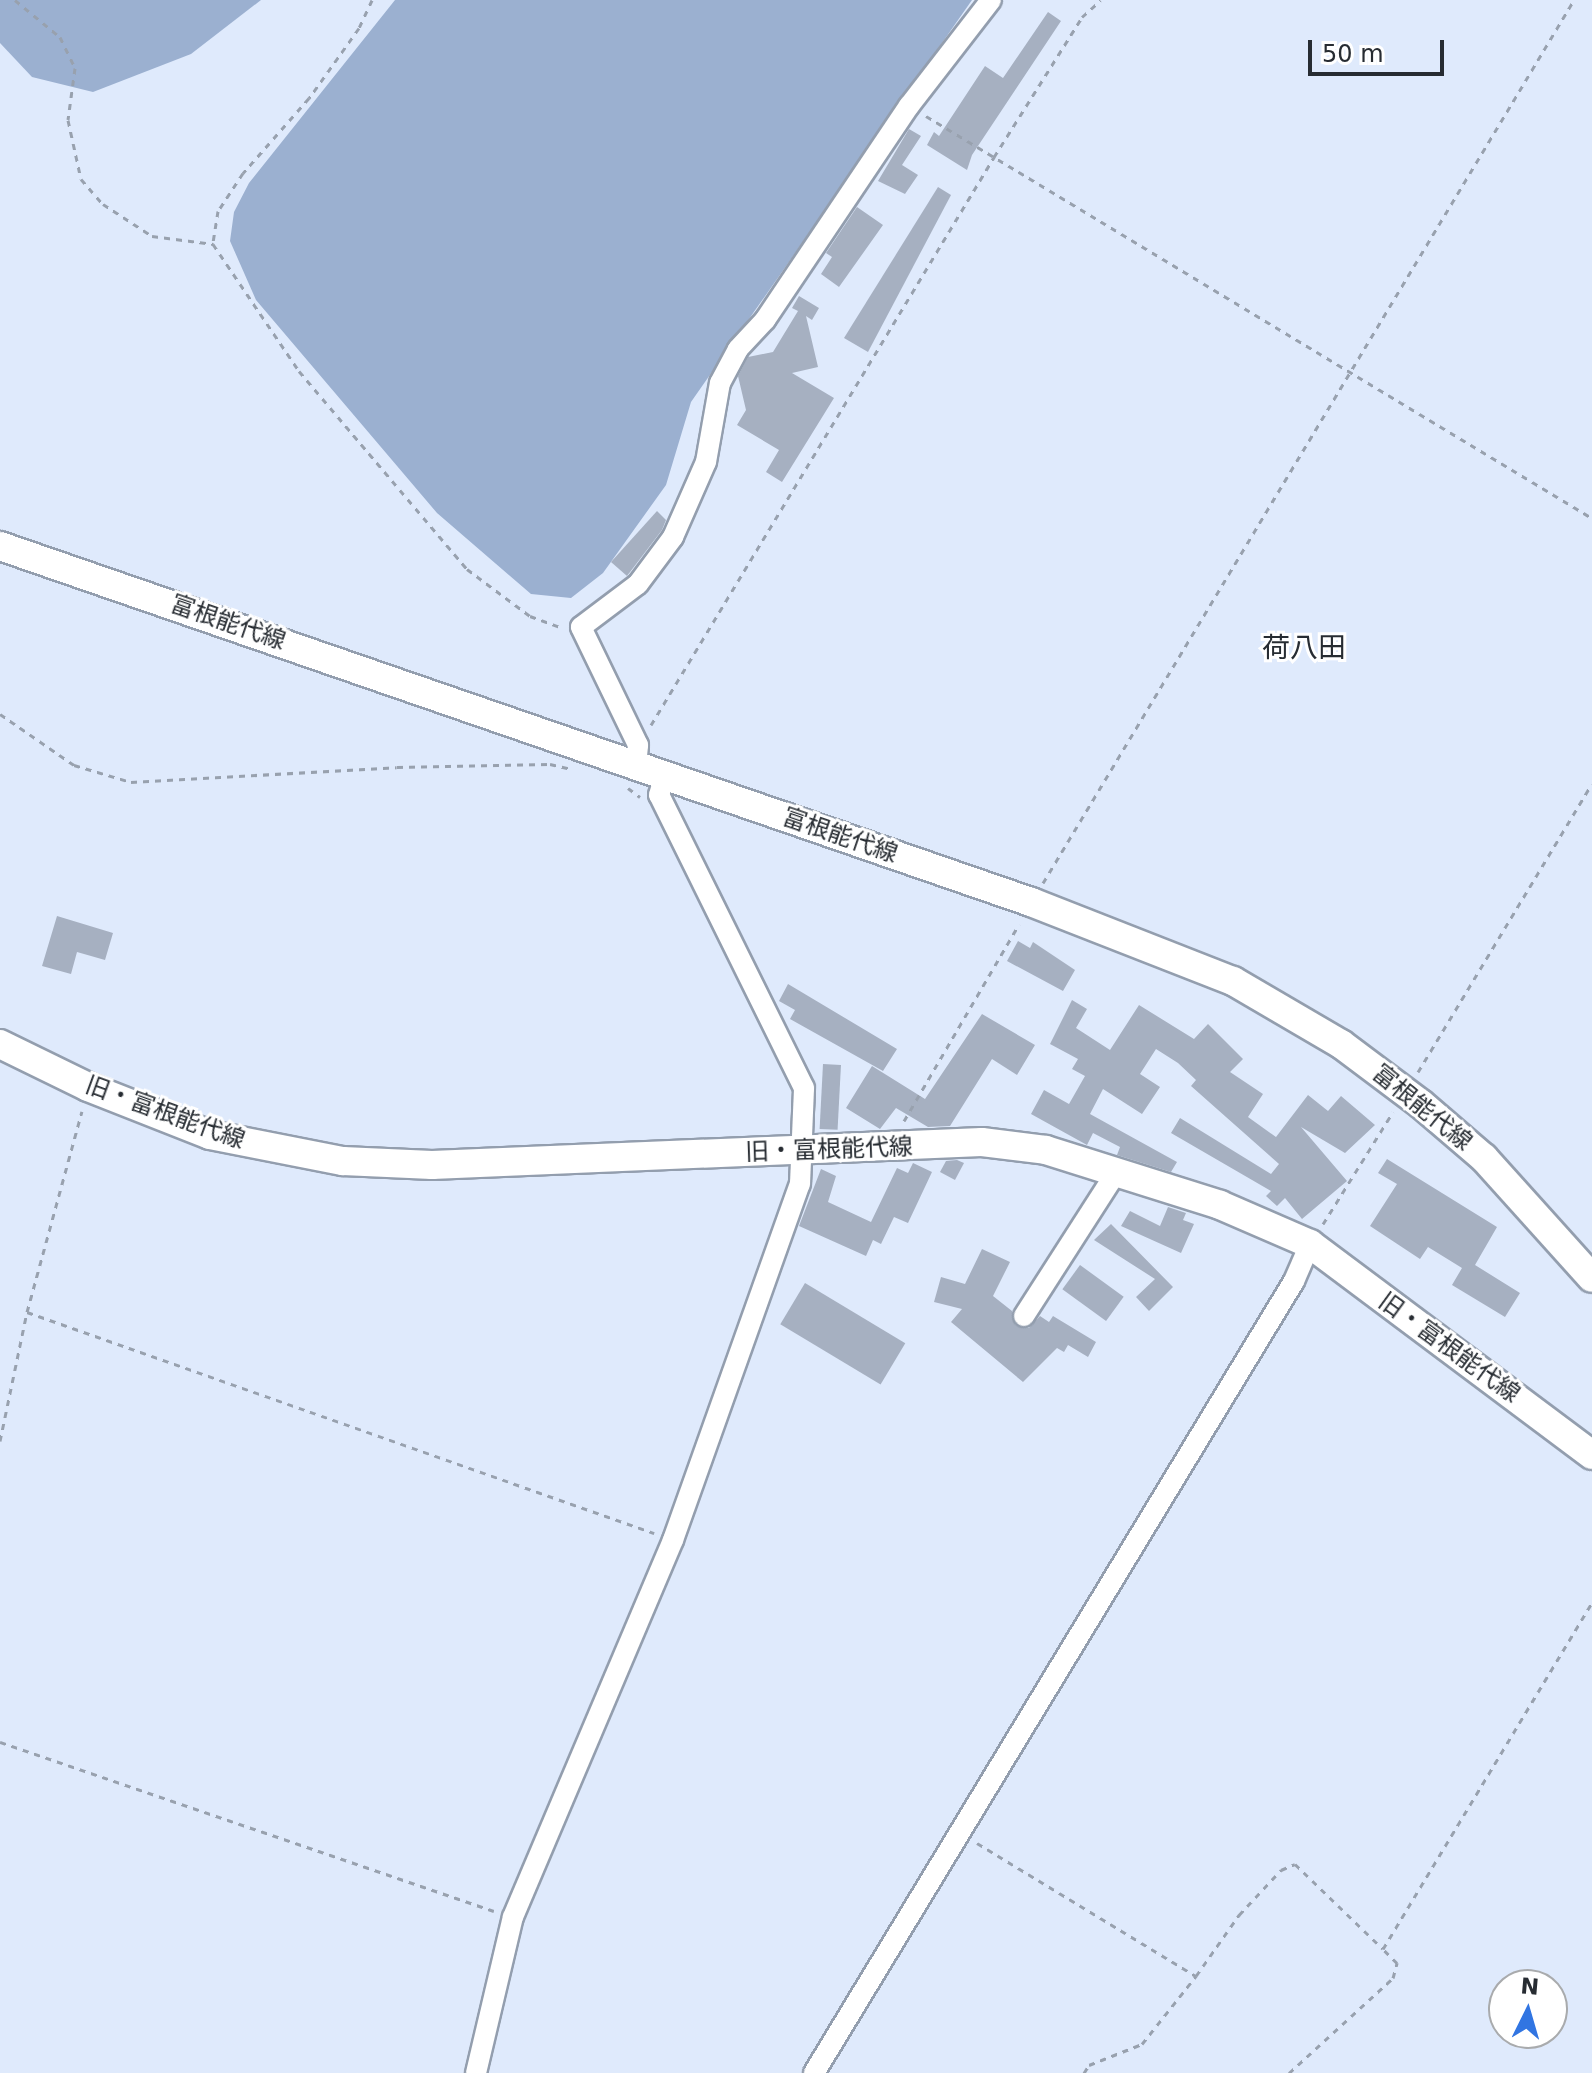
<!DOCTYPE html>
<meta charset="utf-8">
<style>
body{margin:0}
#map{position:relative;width:1592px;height:2073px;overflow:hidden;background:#dfeafc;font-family:"DejaVu Sans","Noto Sans JP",sans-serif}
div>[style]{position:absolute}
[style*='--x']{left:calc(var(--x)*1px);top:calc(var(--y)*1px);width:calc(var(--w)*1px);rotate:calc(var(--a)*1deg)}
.forest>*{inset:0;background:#9bb0d0}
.building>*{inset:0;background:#a6b0c1;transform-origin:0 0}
.path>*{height:3px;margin-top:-1.5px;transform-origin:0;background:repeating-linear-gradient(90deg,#98a1ae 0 6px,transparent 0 12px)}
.roads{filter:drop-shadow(2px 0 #939eae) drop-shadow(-2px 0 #939eae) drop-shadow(0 2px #939eae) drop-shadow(0 -2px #939eae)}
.street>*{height:20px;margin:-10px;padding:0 10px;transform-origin:10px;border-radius:10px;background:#fff}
.secondary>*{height:28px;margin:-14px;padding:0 14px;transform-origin:14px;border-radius:14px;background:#fff}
span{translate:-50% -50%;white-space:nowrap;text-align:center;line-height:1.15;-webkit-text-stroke:6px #fff;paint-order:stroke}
.street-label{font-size:24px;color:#272c32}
.quarter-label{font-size:28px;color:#272c32}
.north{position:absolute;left:1488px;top:1969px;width:80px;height:80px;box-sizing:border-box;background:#fff;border:2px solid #a9abad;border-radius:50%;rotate:5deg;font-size:22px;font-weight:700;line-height:32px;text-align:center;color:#272c32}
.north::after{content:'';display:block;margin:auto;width:28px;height:36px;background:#3175e2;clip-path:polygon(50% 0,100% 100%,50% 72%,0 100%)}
.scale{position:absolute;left:1308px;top:40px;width:136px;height:36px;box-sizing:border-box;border:4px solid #272c32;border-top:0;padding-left:10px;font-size:24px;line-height:28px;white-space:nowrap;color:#272c32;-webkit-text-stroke:6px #fff;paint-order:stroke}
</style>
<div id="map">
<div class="forest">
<i style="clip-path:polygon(0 0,261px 0,191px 54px,93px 92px,32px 77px,0 43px)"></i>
<i style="clip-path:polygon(395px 0,972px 0,691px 402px,666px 485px,603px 573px,571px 598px,531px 594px,437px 513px,256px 300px,230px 241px,234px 212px,249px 183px)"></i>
</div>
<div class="building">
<i style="clip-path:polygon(1048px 12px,1061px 21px,972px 155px,967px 170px,927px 145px,934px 132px,939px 136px,985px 66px,1003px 78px)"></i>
<i style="clip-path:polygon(909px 129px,921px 136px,902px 165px,918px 175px,905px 194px,878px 181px)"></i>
<i style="clip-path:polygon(938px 187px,951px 195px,868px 352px,844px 338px)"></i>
<i style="clip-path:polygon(857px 207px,883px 225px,839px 287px,821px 274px,832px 257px,826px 253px)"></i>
<i style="clip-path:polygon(799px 296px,819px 308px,812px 320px,806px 316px,818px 367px,792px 373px,834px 398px,782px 482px,766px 472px,779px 450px,737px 425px,746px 410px,738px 376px,748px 357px,773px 352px,798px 311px,792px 308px)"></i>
<i style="clip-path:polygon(657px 511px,666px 520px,662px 530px,627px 576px,611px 562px)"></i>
<i style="clip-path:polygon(57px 916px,113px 933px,105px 960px,77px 952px,71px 974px,42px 966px)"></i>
<i style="clip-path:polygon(1018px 941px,1030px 948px,1033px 942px,1075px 970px,1063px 991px,1007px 961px)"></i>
<i style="clip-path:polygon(788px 984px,897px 1049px,883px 1071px,790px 1019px,795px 1010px,779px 1001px)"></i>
<i style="clip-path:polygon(1072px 1000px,1087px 1009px,1076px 1028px,1110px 1050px,1139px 1005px,1194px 1039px,1208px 1024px,1243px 1059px,1230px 1072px,1263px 1094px,1248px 1117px,1276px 1137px,1308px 1095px,1328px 1111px,1341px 1096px,1375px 1125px,1345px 1153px,1301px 1127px,1347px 1181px,1302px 1219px,1285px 1198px,1277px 1206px,1266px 1196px,1271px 1191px,1171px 1133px,1180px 1118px,1271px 1174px,1279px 1164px,1191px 1086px,1196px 1080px,1178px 1063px,1156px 1049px,1140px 1074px,1160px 1087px,1142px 1114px,1103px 1089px,1090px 1114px,1177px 1162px,1171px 1172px,1117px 1155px,1120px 1147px,1093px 1133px,1087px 1145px,1031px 1114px,1044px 1090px,1069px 1104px,1085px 1076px,1072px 1069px,1078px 1059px,1050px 1044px)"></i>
<i style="clip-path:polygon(982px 1014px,1035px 1045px,1017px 1075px,992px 1059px,950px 1126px,928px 1127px,896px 1108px,880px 1129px,846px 1108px,872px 1066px,925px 1099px)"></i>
<i style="left:823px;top:1064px;width:18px;height:65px;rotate:3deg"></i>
<i style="clip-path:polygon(1387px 1159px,1497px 1227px,1475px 1265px,1520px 1293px,1505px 1317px,1452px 1285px,1462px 1268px,1428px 1247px,1420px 1259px,1370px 1226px,1397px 1184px,1378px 1173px)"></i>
<i style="clip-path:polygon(957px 1160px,964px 1163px,955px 1180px,940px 1172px,946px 1161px)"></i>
<i style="clip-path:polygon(913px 1163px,932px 1172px,908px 1223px,894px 1217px,881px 1244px,873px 1240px,866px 1256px,799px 1226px,821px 1169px,836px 1176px,828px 1202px,871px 1222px,897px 1168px,908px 1173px)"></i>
<i style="clip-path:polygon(1168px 1207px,1186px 1213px,1183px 1220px,1194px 1224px,1181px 1253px,1121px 1226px,1130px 1211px,1160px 1226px)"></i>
<i style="clip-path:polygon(1111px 1224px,1173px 1287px,1149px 1311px,1136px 1297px,1155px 1279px,1094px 1240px)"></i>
<i style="clip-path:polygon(982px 1249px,1010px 1262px,993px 1296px,1012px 1311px,1016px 1326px,1029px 1328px,1040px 1316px,1049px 1322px,1053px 1316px,1096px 1342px,1088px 1357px,1068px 1345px,1064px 1352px,1057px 1348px,1023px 1382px,951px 1322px,962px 1309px,934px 1302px,941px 1277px,965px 1284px)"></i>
<i style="left:1080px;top:1265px;width:54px;height:30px;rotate:36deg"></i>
<i style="left:805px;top:1283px;width:117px;height:48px;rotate:31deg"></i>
</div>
<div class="path">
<i style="--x:15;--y:0;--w:58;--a:39.4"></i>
<i style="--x:60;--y:37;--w:34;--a:64"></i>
<i style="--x:75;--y:68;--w:52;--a:97.7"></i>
<i style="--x:68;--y:120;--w:60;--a:77.6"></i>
<i style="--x:81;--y:179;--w:33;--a:49"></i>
<i style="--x:103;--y:204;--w:59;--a:33.1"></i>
<i style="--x:152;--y:236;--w:62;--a:7.5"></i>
<i style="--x:372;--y:0;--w:31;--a:115"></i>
<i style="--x:359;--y:28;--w:86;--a:125.5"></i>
<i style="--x:309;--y:98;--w:100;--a:131.3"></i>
<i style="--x:243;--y:173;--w:45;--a:123.3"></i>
<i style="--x:218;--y:211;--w:33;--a:99"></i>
<i style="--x:213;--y:244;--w:153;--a:55.9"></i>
<i style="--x:299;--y:371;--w:260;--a:49.7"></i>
<i style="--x:467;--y:569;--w:79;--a:36.7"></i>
<i style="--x:530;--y:616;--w:33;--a:20"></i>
<i style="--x:926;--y:116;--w:778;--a:31.12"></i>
<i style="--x:0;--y:714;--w:90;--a:34.6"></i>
<i style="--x:74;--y:765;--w:59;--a:16.6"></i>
<i style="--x:131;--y:782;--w:266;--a:-3.2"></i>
<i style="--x:397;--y:767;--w:153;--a:-1.1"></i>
<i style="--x:550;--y:764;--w:22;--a:13"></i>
<i style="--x:651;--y:725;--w:664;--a:-58.87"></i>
<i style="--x:994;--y:157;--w:165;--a:-57.8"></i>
<i style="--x:1082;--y:17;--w:25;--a:-42"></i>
<i style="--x:628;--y:788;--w:15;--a:37"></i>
<i style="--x:1043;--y:883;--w:1030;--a:-58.98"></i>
<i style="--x:1418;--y:1072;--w:336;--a:-58.9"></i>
<i style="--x:904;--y:1121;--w:228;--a:-59.7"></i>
<i style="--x:1323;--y:1224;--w:132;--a:-58"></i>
<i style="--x:27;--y:1312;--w:665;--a:19.42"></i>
<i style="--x:0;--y:1441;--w:132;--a:-78.2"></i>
<i style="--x:27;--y:1312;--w:208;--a:-74.7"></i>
<i style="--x:0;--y:1742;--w:522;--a:18.89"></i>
<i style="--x:977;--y:1843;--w:256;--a:31.3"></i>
<i style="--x:1196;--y:1976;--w:75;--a:-54.8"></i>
<i style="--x:1239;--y:1915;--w:62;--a:-47"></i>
<i style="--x:1281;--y:1870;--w:15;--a:-23"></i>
<i style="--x:1295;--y:1864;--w:122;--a:44"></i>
<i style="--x:1383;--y:1949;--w:405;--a:-58.9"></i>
<i style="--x:1084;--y:2073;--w:9;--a:-58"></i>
<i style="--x:1089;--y:2065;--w:57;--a:-21.6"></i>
<i style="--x:1142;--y:2044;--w:87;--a:-51.5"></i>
<i style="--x:1289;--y:2073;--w:141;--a:-42.4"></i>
<i style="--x:1393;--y:1978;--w:16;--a:-75"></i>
<i style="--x:1397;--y:1963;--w:20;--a:-135"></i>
</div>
<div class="roads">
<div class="street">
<i style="--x:636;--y:765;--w:20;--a:-84"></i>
<i style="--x:638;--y:745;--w:131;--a:-115.8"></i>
<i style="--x:581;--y:627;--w:71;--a:-37"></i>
<i style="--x:638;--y:584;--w:59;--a:-53.3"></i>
<i style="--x:673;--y:537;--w:82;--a:-66.3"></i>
<i style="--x:706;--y:462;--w:80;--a:-80"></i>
<i style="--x:720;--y:383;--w:38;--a:-62"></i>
<i style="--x:738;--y:349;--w:40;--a:-47"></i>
<i style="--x:765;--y:320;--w:258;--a:-56.1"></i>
<i style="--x:909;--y:106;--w:134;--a:-52.3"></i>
<i style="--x:1024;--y:1316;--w:172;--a:-57.3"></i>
<i style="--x:476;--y:2073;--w:160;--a:-76.7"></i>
<i style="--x:513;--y:1917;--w:410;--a:-67"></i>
<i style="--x:673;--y:1540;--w:378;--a:-70.4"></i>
<i style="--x:800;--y:1184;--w:96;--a:-87.6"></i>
<i style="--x:804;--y:1088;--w:327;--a:-116.3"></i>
<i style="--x:659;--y:795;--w:21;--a:-73"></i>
<i style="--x:814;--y:2073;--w:926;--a:-58.78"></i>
<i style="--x:1294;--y:1281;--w:40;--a:-66.6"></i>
</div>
<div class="secondary">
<i style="--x:0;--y:546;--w:1091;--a:19.05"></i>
<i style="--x:1031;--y:902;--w:217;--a:21.4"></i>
<i style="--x:1233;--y:981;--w:125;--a:30.3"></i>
<i style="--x:1341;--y:1044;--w:100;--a:36.9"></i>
<i style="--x:1421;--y:1104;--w:83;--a:40.6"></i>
<i style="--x:1484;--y:1158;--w:161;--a:48"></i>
<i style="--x:0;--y:1044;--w:98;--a:26"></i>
<i style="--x:88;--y:1087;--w:131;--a:21.5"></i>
<i style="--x:210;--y:1135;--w:136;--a:11.1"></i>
<i style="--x:343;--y:1161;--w:89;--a:2.6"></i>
<i style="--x:432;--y:1165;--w:550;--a:-2.39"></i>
<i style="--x:982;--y:1142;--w:64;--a:7.1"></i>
<i style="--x:1046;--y:1150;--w:182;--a:17.5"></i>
<i style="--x:1220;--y:1205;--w:98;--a:23.4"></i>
<i style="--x:1310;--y:1244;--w:352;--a:36.8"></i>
</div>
</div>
<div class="street-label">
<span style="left:228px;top:623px;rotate:19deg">富根能代線</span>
<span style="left:840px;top:836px;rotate:19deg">富根能代線</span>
<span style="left:1422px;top:1108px;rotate:39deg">富根能代線</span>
<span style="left:165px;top:1113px;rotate:20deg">旧・富根能代線</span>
<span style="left:829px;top:1150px;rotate:-2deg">旧・富根能代線</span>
<span style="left:1449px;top:1348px;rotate:36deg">旧・富根能代線</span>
</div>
<div class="quarter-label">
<span style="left:1304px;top:648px">荷八田</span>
</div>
<div class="north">N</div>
<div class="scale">50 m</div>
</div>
